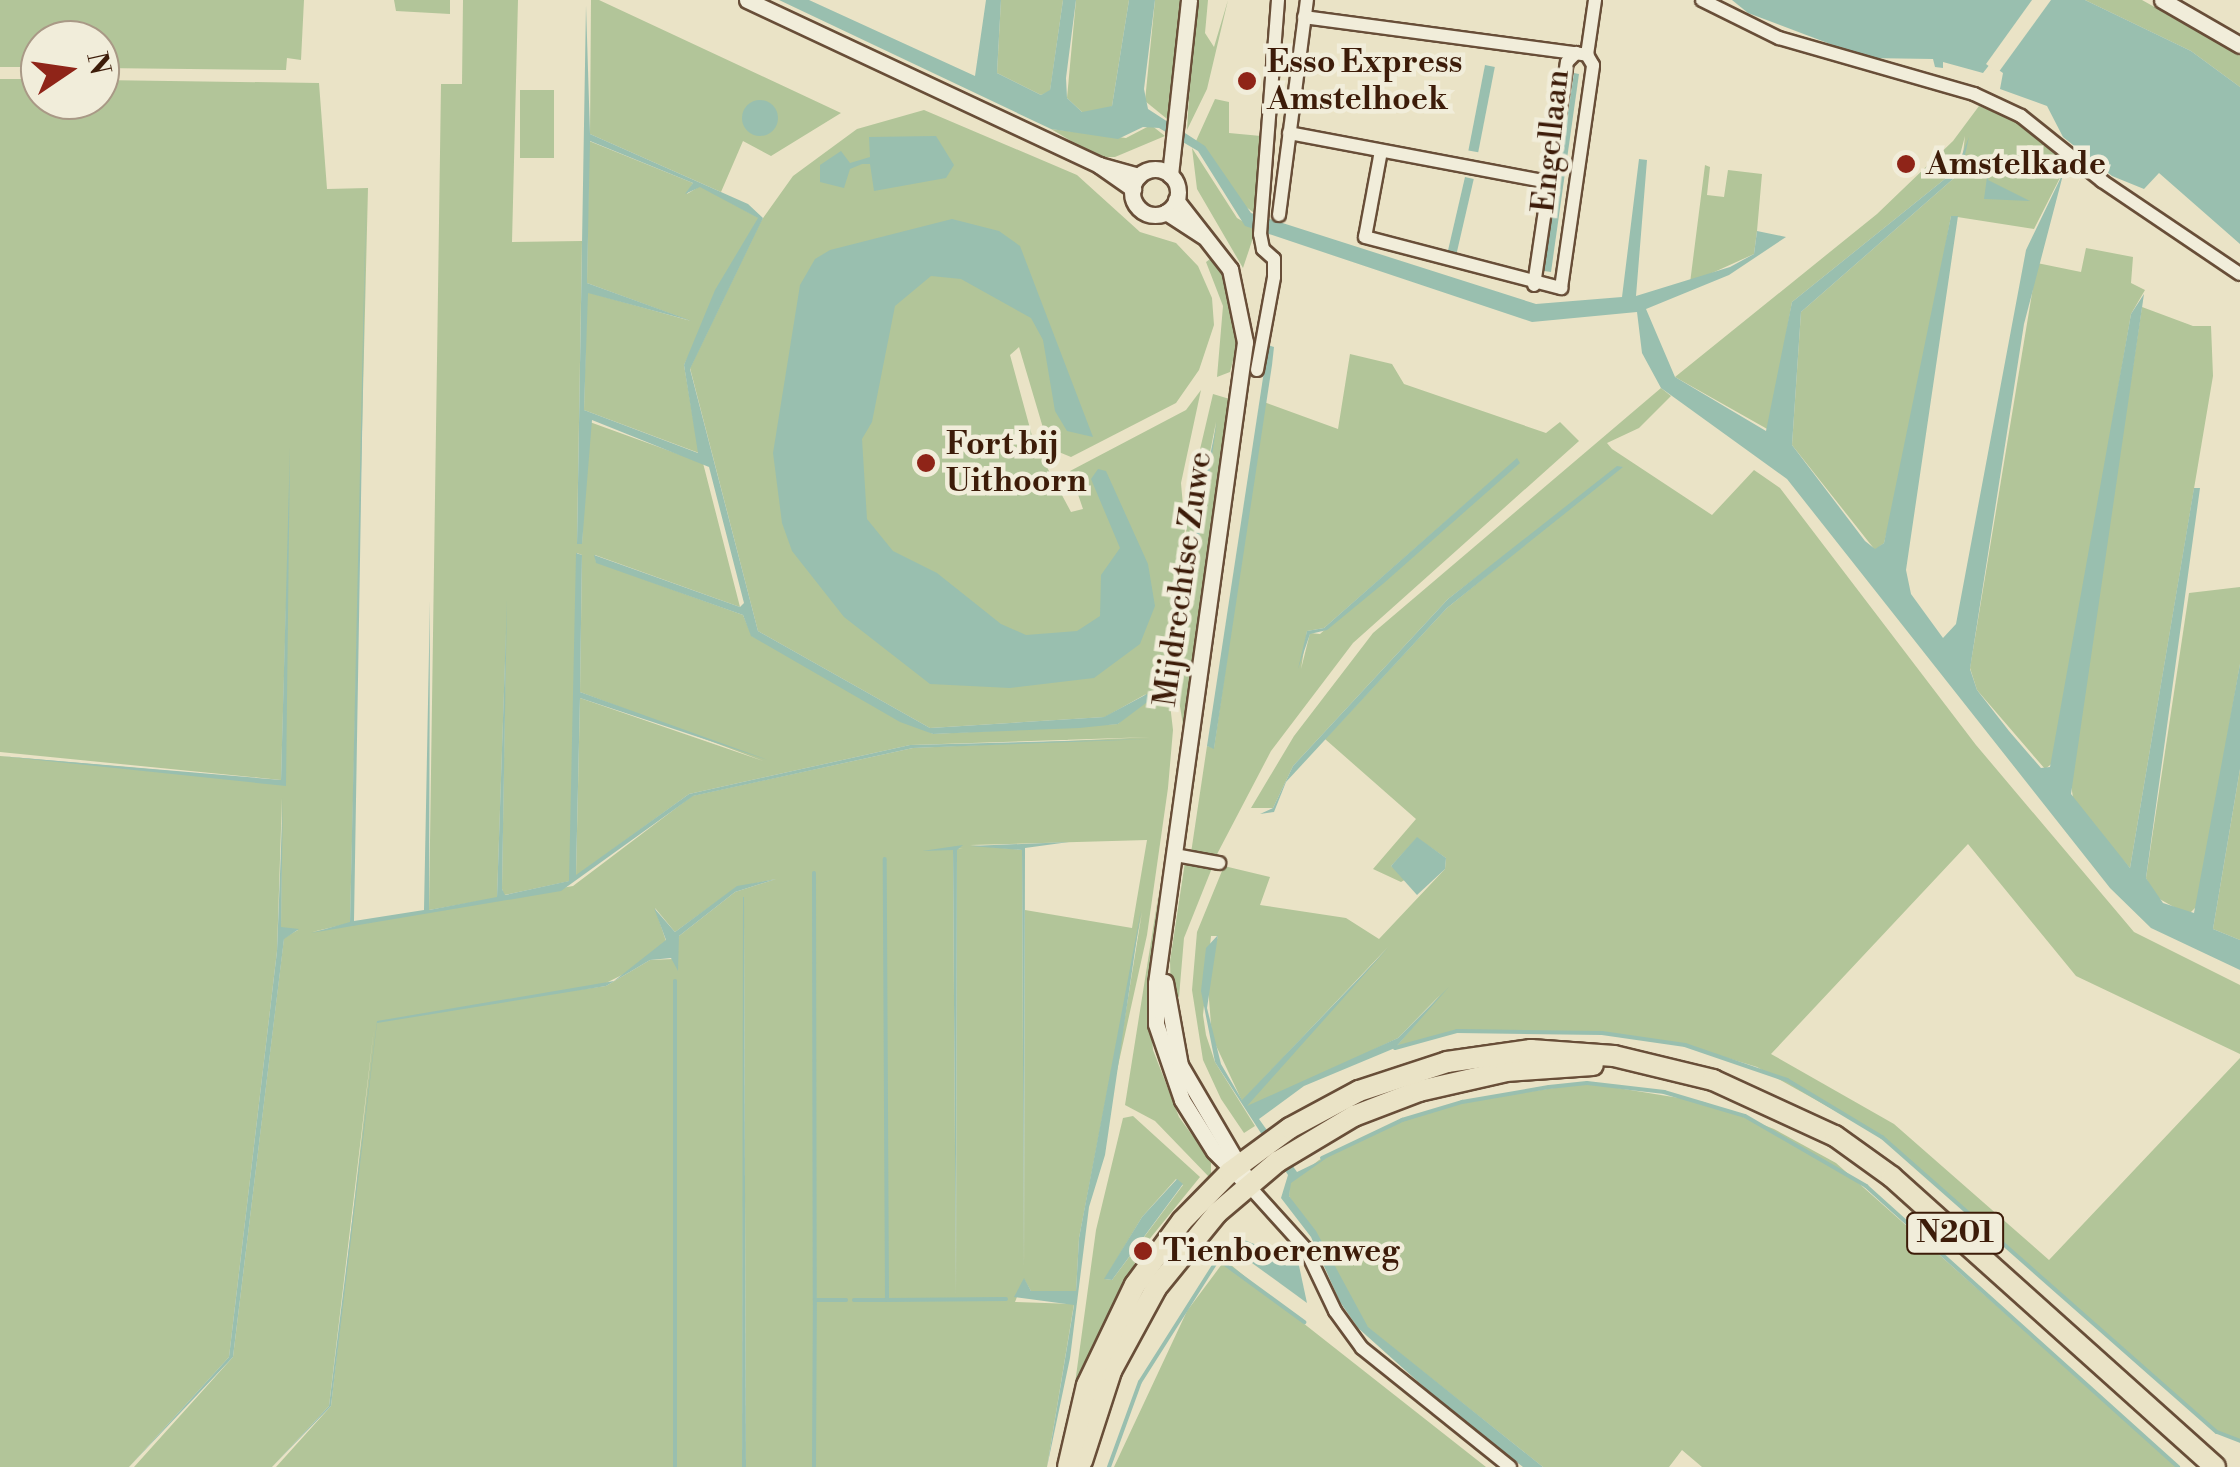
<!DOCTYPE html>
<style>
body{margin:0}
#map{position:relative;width:2240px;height:1467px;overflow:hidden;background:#eae3c6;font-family:"Libre Bodoni",serif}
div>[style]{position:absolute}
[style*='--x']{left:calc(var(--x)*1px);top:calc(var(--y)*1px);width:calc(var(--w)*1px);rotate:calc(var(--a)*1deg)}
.green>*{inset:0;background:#b2c599;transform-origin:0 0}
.water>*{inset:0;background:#99bfaf;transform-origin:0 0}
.round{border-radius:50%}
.pier>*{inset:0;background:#eae3c6}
.stream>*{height:4px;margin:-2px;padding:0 2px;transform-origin:2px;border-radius:2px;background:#99bfaf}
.roads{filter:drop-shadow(2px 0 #684e38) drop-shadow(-2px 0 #684e38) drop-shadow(0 2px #684e38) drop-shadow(0 -2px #684e38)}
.minor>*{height:12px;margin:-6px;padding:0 6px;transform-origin:6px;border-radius:6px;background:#f1edda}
.tertiary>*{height:15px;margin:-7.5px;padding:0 7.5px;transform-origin:7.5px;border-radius:7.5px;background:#f1edda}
.tertiary>.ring{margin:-7.5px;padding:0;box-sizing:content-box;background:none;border:15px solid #f1edda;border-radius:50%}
.primary>*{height:20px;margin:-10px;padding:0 10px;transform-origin:10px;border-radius:10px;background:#eae3c6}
.dots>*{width:28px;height:28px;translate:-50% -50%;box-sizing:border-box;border:5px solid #f1edda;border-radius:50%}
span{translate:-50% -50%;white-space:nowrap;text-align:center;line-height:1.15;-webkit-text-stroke:9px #f1edda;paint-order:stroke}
.shield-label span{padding:2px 8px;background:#f1edda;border:2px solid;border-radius:8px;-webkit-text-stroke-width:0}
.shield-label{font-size:30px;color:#3d1c09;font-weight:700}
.poi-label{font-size:32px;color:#3d1c09;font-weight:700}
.left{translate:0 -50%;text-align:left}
.street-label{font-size:32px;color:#3d1c09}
.north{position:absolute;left:20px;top:20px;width:100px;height:100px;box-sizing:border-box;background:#f1edda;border:2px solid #a99986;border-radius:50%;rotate:77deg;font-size:28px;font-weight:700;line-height:40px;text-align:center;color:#3d1c09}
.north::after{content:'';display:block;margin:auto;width:35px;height:45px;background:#8f2418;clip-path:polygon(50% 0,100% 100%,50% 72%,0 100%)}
</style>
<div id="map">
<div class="green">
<i style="clip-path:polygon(0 0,304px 0,301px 60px,287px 58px,286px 70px,100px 68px,100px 40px,40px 40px,40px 67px,0 67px)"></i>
<i style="clip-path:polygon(394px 0,450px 0,450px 14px,396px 11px)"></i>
<i style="clip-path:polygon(evenodd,463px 0,518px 0,512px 242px,582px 241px,577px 543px,582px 544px,587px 421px,703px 463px,740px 607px,595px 555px,596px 562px,743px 615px,752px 636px,933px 734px,1118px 724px,1146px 694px,1105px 717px,930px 728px,758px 631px,690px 368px,761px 221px,793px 176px,857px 129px,924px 110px,1077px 175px,1140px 232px,1176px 243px,1198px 266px,1212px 298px,1214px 325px,1199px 370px,1176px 403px,1071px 457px,1049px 448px,1019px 347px,1010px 355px,1034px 443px,1071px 512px,1083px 509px,1070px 471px,1186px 410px,1201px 390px,1181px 483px,1185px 529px,1165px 661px,1173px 730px,1168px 788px,1147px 935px,1114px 1084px,1142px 912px,1079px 1238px,1076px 1292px,1031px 1291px,1024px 1279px,1015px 1302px,1074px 1304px,1047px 1467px,746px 1467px,744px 920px,742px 1467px,276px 1467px,331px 1406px,374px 1028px,329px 1406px,272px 1467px,134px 1467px,233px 1357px,284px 938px,298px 930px,281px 928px,282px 798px,277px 951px,229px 1357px,129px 1467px,0 1467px,0 756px,286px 781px,286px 607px,281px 780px,0 752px,0 79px,40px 79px,40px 100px,100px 100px,100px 80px,319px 83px,327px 189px,368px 188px,350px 923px,312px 932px,573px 886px,692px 796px,913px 748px,1151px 737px,910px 745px,689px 794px,576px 876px,580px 698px,766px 762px,580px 692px,582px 555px,577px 553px,570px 881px,504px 895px,502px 889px,506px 632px,497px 898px,429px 910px,441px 84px,462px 84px,463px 0,1147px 840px,1132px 928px,1025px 910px,1024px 1269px,1022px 850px,970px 845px,1147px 840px,463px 0,963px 848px,957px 849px,956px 1298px,953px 849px,963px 848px,463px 0,776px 879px,735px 892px,679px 936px,673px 959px,650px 960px,606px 986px,547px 994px,602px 985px,626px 973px,666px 941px,655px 908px,675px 932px,737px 887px,776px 879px)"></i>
<i style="clip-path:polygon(591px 0,599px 0,841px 113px,771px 156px,743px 141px,721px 192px,590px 134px)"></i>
<i style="clip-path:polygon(1001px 0,1063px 0,1050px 91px,1041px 95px,997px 73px)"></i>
<i style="clip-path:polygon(1076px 0,1129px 0,1112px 106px,1105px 112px,1082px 112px,1067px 98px)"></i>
<i style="clip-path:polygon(1155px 0,1182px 0,1172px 123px,1145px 101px)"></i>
<i style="clip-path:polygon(1195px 0,1208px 0,1205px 33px,1214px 47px,1228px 0,1207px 89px,1187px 130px)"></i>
<i style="clip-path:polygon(2085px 0,2142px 0,2233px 51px,2240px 56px,2240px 87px,2191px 51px)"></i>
<i style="left:520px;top:90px;width:34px;height:68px"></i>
<i style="clip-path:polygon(1215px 99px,1229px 102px,1229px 133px,1261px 136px,1257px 215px,1242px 204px,1196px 141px)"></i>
<i style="clip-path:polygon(1979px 106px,2021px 123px,2068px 162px,2034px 229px,1951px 216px,1910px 441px,1884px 543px,1875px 550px,1792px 445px,1801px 312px,1961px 172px,1965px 136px,1956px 170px,1792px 302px,1769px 430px,1675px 377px,1877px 214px,1953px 141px)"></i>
<i style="clip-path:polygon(1151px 125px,1165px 136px,1115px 157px,1098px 157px,1051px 129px,1126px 138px)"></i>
<i style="clip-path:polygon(589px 141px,693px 183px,687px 194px,700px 186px,759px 218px,684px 365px,699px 453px,584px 410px,587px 292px,691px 321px,587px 283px)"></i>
<i style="clip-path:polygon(1192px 148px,1237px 218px,1256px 229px,1243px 268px,1197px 189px)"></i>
<i style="clip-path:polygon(1705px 165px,1710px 167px,1707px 195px,1724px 197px,1728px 170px,1762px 174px,1757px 231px,1754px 254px,1690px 283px)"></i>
<i style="clip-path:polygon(2086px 248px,2133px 257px,2131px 283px,2145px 290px,2131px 314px,2054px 762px,2045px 769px,1977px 690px,1970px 668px,2037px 263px,2081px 272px)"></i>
<i style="clip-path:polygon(1213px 257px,1234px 300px,1238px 342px,1230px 372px,1217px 377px,1223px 306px,1206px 262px)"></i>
<i style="clip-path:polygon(2142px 307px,2193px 326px,2211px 326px,2213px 376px,2130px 868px,2074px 805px,2070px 777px)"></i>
<i style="clip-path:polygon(evenodd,1350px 354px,1392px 364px,1404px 384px,1546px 433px,1560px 422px,1579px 441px,1353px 643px,1271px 751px,1215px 858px,1191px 853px,1207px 746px,1214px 748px,1264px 402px,1338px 429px,1350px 354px,1517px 459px,1320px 634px,1310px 633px,1301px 669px,1307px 631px,1324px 628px,1517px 459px)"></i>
<i style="clip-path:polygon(1661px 388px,1671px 396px,1639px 428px,1607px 443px,1612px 449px,1712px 515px,1754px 470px,1780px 488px,1976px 745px,2134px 932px,2240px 985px,2240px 1054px,2076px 976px,1968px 844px,1771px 1054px,1894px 1124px,2049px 1260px,2240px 1058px,2240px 1441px,2217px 1432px,1882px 1137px,1757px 1067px,1685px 1045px,1602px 1033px,1457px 1031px,1395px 1048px,1440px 995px,1398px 1038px,1254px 1107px,1245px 1106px,1388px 947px,1242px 1101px,1212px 1037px,1207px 974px,1218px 936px,1211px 936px,1203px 1015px,1206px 1035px,1215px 1062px,1255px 1126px,1244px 1133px,1221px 1099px,1203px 1060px,1192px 990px,1197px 932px,1224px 866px,1270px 877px,1260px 905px,1346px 918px,1379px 939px,1445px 869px,1446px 858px,1417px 838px,1391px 866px,1408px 878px,1401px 882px,1373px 869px,1416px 819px,1325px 739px,1447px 608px,1621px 466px,1448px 599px,1293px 766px,1273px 808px,1251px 808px,1294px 736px,1373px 633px)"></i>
<i style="clip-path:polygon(evenodd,1213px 394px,1233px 400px,1183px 725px,1173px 663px,1190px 492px,1213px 394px,1216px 422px,1207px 489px,1185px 618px,1197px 518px,1216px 422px)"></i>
<i style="clip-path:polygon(2240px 587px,2240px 664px,2198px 905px,2188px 915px,2156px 897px,2146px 878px,2189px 593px)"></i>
<i style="clip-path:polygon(2240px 769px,2240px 940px,2213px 929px)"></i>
<i style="clip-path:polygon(1185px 862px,1212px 868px,1184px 938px,1179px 997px,1171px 995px,1170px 961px)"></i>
<i style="clip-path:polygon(1159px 891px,1148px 987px,1153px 1050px,1179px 1117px,1211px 1161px,1211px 1179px,1155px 1121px,1125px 1105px)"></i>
<i style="clip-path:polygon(1587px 1083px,1704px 1102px,1774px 1129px,1836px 1163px,2178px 1467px,1702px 1467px,1682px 1450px,1669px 1467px,1543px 1467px,1368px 1328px,1289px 1196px,1290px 1183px,1319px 1160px,1402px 1120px,1462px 1102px)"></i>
<i style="clip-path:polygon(evenodd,1133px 1116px,1200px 1177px,1139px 1252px,1067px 1442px,1096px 1230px,1123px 1118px,1133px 1116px,1176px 1179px,1183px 1185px,1112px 1280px,1105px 1279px,1142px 1217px,1176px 1179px)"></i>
<i style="clip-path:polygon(1225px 1260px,1260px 1289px,1486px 1467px,1114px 1467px,1187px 1311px)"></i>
</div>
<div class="water">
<i style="clip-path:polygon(779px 0,809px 0,975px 76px,986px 0,1001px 0,997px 73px,1041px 95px,1050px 90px,1063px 0,1076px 0,1066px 78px,1067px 98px,1082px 112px,1112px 106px,1129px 0,1155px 0,1144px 89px,1148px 109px,1205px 146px,1251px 213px,1536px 304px,1622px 297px,1639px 159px,1647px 160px,1636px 296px,1730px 267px,1754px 254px,1757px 231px,1786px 237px,1729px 275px,1646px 309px,1675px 377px,1766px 431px,1792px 302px,1956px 170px,1969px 137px,1961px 172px,1801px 312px,1792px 445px,1865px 541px,1875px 549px,1884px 543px,1951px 216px,1958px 216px,1906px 570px,1911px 594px,1943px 638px,1956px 624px,2026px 250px,2064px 171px,2024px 324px,1970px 669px,1977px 690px,2009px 731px,2041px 768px,2050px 767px,2131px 314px,2144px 294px,2071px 794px,2130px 868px,2194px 488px,2200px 488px,2146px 878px,2163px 903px,2194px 913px,2240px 664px,2240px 769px,2213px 929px,2240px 940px,2240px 970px,2151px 928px,2110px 888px,1787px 479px,1661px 388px,1642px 353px,1637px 312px,1532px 322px,1245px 226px,1198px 151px,1159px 128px,1143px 127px,1118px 139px,1051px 129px)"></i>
<i style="clip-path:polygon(1732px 0,2085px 0,2137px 25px,2191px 51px,2240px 87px,2240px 244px,2159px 173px,2144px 189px,2112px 176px,2063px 137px,2047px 106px,2000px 89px,2003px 73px,1990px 64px,1983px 73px,1943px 62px,1943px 68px,1935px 67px,1933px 59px,1867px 58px,1748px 13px)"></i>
<i style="clip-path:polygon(evenodd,586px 5px,590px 134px,748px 204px,763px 218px,690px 369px,758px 631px,930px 728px,1104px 717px,1147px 694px,1150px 700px,1118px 724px,1079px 728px,933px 734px,900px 722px,751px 636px,743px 615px,596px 563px,594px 555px,740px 607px,744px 603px,709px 467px,592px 420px,582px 544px,577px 544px,586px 5px,590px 141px,693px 183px,685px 194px,700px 187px,758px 218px,715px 290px,684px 365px,698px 453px,584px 410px,588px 293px,692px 321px,587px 283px,590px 141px)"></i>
<i style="left:1485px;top:65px;width:10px;height:87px;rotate:11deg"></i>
<i style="clip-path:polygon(1574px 73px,1579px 74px,1551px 272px,1544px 271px)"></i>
<i class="round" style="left:742px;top:100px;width:36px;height:36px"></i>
<i style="clip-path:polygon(936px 136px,954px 165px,946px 178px,874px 191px,870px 164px,862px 164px,850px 169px,844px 188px,820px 182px,820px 165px,841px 151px,850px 163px,870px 157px,869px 137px)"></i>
<i style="clip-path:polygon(1991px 148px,1988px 180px,2030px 201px,1984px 199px)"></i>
<i style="left:1465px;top:177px;width:9px;height:76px;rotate:13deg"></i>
<i style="clip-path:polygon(366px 199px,354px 921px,424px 910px,430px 600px,429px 910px,497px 897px,507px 599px,502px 889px,505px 895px,569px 881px,576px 553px,582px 555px,580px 692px,768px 760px,580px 698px,576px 875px,689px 794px,910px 745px,1151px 739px,913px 748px,693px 796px,561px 891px,311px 933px,350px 922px)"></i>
<i style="clip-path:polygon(952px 219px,999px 231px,1020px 246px,1093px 437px,1067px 431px,1055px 411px,1043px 340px,1031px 318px,961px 279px,931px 276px,895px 306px,872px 422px,862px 439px,867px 519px,893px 551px,937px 573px,1001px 624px,1026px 635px,1077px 631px,1100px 616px,1101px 575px,1120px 548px,1091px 479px,1098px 469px,1106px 471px,1148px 564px,1155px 606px,1140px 644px,1094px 678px,1010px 688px,930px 684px,844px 617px,792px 551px,782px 523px,773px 453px,800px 285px,815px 259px,830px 250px)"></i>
<i style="clip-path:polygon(1268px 345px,1274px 347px,1272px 365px,1214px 749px,1207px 746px)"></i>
<i style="clip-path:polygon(1217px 422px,1207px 489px,1186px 618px,1197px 518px)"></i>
<i style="clip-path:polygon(290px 446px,286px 786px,0 756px,281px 780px)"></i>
<i style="clip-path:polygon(1517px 458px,1520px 463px,1384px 583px,1327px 630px,1310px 634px,1298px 669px,1307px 631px,1324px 628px)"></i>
<i style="clip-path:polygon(1617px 466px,1623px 467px,1447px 608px,1286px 782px,1274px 812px,1260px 814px,1273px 808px,1293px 766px,1448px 599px)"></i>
<i style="clip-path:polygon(283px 797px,281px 927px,299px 929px,284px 939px,233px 1357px,129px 1467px,229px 1357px,277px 951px)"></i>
<i style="clip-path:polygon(1417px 837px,1446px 858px,1445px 869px,1417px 895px,1391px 866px)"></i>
<i style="clip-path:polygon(1069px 842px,1025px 848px,1024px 1269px,1022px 850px,970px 846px)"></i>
<i style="clip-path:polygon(963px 845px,957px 850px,956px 1299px,953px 850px,922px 851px)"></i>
<i style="clip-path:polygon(776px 879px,735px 892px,679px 936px,678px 971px,671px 958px,650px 960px,606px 986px,377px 1023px,331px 1406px,272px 1467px,329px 1406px,377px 1021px,614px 981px,666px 940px,654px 908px,675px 932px,737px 886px)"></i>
<i style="clip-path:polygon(743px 897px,744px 897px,746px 1467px,742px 1467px)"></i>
<i style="clip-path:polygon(1141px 910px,1105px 1155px,1089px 1207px,1070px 1358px,1047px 1467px,1074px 1305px,1014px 1297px,1024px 1278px,1031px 1291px,1076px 1291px,1079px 1238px)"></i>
<i style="clip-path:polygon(1218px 935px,1207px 1008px,1221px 1064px,1242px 1100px,1389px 947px,1247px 1106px,1398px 1038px,1449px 987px,1395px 1048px,1304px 1086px,1259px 1119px,1297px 1172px,1328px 1157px,1291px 1183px,1289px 1196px,1316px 1231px,1368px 1327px,1543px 1467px,1523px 1467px,1443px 1404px,1358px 1328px,1340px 1302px,1311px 1237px,1281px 1198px,1288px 1175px,1215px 1062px,1201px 991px,1206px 948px)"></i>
<i style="clip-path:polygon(1177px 1179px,1183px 1184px,1112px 1280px,1104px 1279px,1142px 1217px)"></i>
<i style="clip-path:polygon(1244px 1240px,1298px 1261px,1307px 1303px,1230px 1247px)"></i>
</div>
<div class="pier">
<i style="clip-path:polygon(2032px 0,2051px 0,1998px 73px,1986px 64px)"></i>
</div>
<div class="stream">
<i style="--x:814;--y:873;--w:427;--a:89.9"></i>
<i style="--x:815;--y:1300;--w:31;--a:0"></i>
<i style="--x:675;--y:981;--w:486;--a:90"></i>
<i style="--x:1395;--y:1048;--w:64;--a:-15.3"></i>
<i style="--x:1457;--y:1031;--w:145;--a:0.8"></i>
<i style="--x:1602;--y:1033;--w:84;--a:8.2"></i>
<i style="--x:1685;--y:1045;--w:108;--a:18.9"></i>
<i style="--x:1787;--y:1080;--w:111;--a:31"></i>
<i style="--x:1882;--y:1137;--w:446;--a:41.4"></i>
<i style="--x:2217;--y:1432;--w:25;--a:21"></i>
<i style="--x:1322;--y:1158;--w:89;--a:-25.4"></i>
<i style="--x:1402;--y:1120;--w:63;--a:-16.7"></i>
<i style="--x:1462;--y:1102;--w:88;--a:-9.8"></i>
<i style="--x:1549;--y:1087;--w:38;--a:-6"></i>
<i style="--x:1587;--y:1083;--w:78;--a:6.7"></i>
<i style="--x:1664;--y:1092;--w:84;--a:16.5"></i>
<i style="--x:1745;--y:1116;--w:140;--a:30"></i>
<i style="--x:1866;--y:1186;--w:420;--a:42"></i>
<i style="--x:854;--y:1300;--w:33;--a:0"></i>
<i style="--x:887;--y:1300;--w:441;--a:-90.3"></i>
<i style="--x:887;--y:1300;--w:119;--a:-0.5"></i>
<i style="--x:814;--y:1467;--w:167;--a:-89.7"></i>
<i style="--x:1109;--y:1467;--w:90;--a:-70"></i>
<i style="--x:1140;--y:1382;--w:146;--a:-57.6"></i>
<i style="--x:1218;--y:1259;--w:107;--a:36.2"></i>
</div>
<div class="roads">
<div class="minor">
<i style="--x:1702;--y:0;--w:86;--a:26.3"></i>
<i style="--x:1779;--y:38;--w:203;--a:16"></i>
<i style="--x:1974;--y:94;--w:52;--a:25.1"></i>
<i style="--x:2021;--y:116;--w:104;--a:38.7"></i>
<i style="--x:2102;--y:181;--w:166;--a:34"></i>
<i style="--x:1304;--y:17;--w:286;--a:7.6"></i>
<i style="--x:1289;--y:133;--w:264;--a:10.7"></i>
<i style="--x:1381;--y:151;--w:87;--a:100.5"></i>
<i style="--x:1365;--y:237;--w:203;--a:14.6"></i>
<i style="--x:1561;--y:288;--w:225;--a:-81.8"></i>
<i style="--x:1593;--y:65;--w:12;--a:-121"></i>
<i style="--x:1587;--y:55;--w:56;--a:-81.7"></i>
<i style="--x:1279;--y:215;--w:217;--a:-82.6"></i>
<i style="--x:1534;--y:285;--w:225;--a:-81.6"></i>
<i style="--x:1567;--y:62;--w:13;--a:-45"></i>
<i style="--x:1257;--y:370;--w:95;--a:-79.6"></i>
<i style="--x:1274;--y:277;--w:18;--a:-90"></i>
<i style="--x:1274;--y:259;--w:15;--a:-138"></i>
<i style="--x:1263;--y:249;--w:15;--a:-101"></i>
<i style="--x:1260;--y:234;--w:235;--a:-85.6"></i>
<i style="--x:1175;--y:855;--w:45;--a:10.3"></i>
<i style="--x:1248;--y:1185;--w:85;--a:47.9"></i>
<i style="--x:1305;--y:1248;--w:70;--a:64.5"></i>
<i style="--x:1335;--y:1311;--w:46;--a:53.9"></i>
<i style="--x:1362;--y:1348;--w:190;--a:38.8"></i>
</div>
<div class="tertiary">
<i style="--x:747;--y:0;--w:389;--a:25.1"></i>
<i style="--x:1099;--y:165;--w:41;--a:15.4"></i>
<i style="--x:2162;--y:0;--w:90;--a:30"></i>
<i style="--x:1099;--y:165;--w:42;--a:35.2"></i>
<i class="ring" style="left:1132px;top:169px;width:31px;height:31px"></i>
<i style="--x:1170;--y:175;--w:176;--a:-83.8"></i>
<i style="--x:1176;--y:200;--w:88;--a:52"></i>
<i style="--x:1230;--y:269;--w:75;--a:78.4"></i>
<i style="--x:1245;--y:342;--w:647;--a:97.9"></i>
<i style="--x:1156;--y:983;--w:41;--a:90"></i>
<i style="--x:1156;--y:1024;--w:80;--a:71.1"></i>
<i style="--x:1182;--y:1100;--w:60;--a:57.9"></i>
<i style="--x:1214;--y:1151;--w:48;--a:45"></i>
<i style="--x:1166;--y:212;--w:44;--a:33"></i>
<i style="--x:1165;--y:982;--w:84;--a:79.8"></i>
<i style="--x:1180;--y:1065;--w:126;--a:59.6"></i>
</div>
<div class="primary">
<i style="--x:1082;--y:1461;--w:95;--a:-72.1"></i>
<i style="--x:1111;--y:1371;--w:94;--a:-61.5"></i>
<i style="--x:1156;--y:1288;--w:97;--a:-50.9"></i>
<i style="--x:1217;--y:1213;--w:79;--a:-40.4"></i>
<i style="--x:1277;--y:1162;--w:90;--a:-30.9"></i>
<i style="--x:1354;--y:1116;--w:70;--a:-21"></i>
<i style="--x:1419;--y:1091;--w:89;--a:-12.9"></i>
<i style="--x:1506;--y:1071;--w:87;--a:-3.9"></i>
<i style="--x:1068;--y:1467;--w:84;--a:-77"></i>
<i style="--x:1087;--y:1385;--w:111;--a:-64.4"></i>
<i style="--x:1135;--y:1285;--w:79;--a:-53.7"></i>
<i style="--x:1182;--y:1221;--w:69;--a:-45.6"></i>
<i style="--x:1230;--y:1172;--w:74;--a:-36.3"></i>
<i style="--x:1290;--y:1128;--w:78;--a:-28.2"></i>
<i style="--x:1359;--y:1091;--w:93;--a:-18.2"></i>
<i style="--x:1447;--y:1062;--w:85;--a:-8.1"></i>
<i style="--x:1531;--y:1050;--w:83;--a:4.1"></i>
<i style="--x:1614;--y:1056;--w:102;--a:13.6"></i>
<i style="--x:1713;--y:1080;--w:134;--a:24.7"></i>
<i style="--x:1835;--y:1136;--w:70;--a:35.7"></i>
<i style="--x:1892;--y:1177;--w:434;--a:41.9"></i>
</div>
</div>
<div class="dots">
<i style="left:1247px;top:81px;background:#8f2418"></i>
<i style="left:1906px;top:164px;background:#8f2418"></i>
<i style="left:926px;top:463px;background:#8f2418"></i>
<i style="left:1143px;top:1251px;background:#8f2418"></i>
</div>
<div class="shield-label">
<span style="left:1955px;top:1233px">N201</span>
</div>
<div class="poi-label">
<span class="left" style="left:1267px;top:81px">Esso Express<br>Amstelhoek</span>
<span class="left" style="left:1926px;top:164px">Amstelkade</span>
<span class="left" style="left:946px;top:463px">Fort bij<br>Uithoorn</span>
<span class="left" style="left:1163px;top:1251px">Tienboerenweg</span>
</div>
<div class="street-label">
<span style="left:1551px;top:141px;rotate:-84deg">Engellaan</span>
<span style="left:1183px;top:579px;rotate:-82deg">Mijdrechtse Zuwe</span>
</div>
<div class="north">N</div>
</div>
